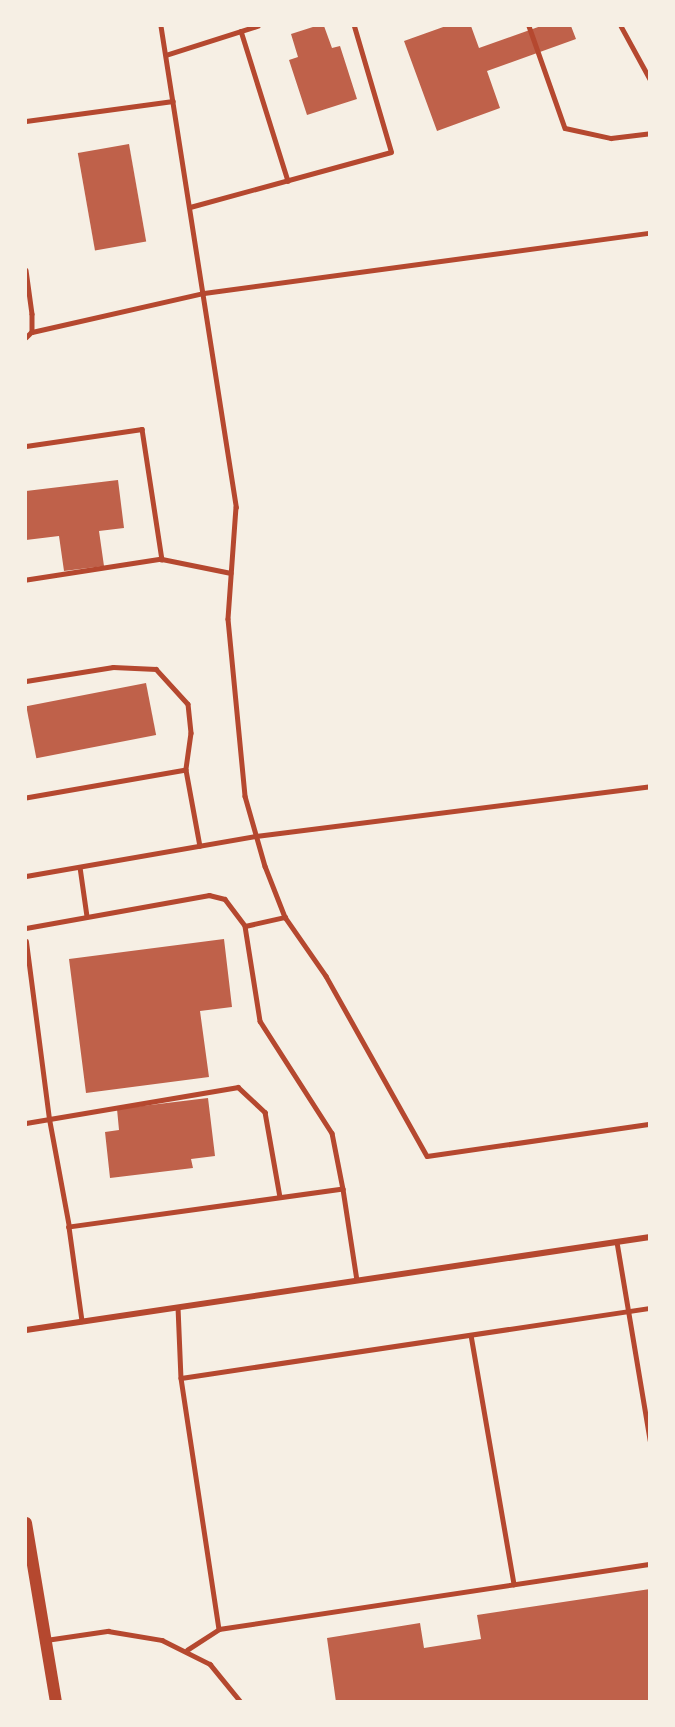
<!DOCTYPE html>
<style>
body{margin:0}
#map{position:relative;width:675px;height:1727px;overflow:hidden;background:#f6efe4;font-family:"Fira Sans Condensed",sans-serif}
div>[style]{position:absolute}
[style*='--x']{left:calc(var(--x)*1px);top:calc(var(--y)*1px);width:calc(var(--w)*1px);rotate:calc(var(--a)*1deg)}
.building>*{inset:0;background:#bf614a;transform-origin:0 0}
.service>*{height:4.5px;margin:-2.25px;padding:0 2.25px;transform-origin:2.25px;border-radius:2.25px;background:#b5482f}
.minor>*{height:6px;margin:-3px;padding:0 3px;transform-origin:3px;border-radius:3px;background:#b5482f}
.secondary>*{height:12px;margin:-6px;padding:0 6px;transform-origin:6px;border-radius:6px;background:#b5482f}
span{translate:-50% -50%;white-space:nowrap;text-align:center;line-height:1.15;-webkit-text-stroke:6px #f6efe4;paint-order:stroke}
.frame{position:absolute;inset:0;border:27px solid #f6efe4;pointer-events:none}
</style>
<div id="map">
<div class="building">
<i style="clip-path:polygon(316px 26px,324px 26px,332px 48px,340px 46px,357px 99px,307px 115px,289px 60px,298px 57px,291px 34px)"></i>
<i style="clip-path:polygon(446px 26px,471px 26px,479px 48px,541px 26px,571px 26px,576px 39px,487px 71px,500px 108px,437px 131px,404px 41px)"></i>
<i style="left:129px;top:144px;width:99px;height:52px;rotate:80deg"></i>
<i style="clip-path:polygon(118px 480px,124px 528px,99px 531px,104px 566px,64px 571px,59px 536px,26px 540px,26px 491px)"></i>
<i style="left:146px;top:683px;width:53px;height:122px;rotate:79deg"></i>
<i style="clip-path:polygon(224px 939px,232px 1007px,200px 1011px,209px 1077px,86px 1093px,69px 959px)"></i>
<i style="clip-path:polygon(208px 1098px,215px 1156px,191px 1159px,193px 1168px,110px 1178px,105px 1132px,119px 1130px,117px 1109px)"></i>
<i style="clip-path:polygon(650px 1589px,650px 1702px,336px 1702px,327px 1638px,420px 1623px,424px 1648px,481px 1639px,477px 1615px)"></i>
</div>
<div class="service">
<i style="--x:161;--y:26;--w:487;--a:81.1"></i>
<i style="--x:236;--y:507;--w:112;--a:94.1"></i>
<i style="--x:228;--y:619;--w:178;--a:84.5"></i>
<i style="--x:245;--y:796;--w:73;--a:74.1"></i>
<i style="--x:265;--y:866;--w:55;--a:68.6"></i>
<i style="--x:285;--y:917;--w:72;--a:55.2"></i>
<i style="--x:326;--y:976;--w:206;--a:60.7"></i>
<i style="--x:427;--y:1156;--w:225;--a:-8.2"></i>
<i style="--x:529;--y:26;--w:108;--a:70.6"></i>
<i style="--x:565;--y:128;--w:47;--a:12.3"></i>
<i style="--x:611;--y:138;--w:39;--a:-7"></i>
<i style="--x:621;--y:26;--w:60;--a:61.3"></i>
<i style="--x:241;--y:31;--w:157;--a:72.6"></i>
<i style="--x:166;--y:55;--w:96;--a:-17.7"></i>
<i style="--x:26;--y:121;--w:148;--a:-7.7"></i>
<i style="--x:190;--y:207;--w:208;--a:-15.3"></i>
<i style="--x:391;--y:152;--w:131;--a:-106.4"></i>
<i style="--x:26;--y:270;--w:44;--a:82.2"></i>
<i style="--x:32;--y:314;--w:18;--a:90"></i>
<i style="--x:32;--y:332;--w:8;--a:135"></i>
<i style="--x:32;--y:332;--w:176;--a:-12.8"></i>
<i style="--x:204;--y:293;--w:450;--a:-7.7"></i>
<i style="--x:26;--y:446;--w:117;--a:-8.3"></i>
<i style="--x:142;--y:429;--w:132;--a:81.3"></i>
<i style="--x:162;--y:559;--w:138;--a:171.2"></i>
<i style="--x:162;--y:559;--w:70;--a:11.5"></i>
<i style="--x:26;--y:681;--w:88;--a:-9.1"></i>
<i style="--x:113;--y:667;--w:43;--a:2.7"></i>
<i style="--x:156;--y:669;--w:47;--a:47.6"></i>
<i style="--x:188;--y:704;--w:29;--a:84"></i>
<i style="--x:191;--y:733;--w:37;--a:98"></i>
<i style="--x:186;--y:770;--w:162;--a:170.1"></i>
<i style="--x:186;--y:770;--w:77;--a:79.6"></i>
<i style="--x:80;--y:867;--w:49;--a:81.9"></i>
<i style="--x:26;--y:876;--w:233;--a:-9.9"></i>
<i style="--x:256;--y:836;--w:397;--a:-7.2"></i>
<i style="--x:245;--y:926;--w:41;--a:-12.7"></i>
<i style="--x:26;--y:928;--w:186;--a:-10.2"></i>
<i style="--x:209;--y:895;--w:16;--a:14"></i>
<i style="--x:225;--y:899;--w:34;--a:53"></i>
<i style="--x:245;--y:926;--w:96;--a:81"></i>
<i style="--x:260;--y:1021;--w:133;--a:57.3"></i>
<i style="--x:332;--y:1133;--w:57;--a:78.9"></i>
<i style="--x:343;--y:1189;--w:277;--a:172.1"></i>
<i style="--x:69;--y:1227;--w:110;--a:-100.5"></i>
<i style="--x:49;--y:1119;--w:179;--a:-97.4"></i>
<i style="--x:26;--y:1123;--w:215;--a:-9.6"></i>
<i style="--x:238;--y:1087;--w:37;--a:43"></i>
<i style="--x:265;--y:1112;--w:86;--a:80"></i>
<i style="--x:343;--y:1189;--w:92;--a:81.3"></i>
<i style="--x:69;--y:1227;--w:95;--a:82.1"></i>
<i style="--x:617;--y:1242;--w:201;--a:80.5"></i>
<i style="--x:178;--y:1307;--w:71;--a:87.6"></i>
<i style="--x:181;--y:1378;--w:254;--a:81.4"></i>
<i style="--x:471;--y:1335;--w:253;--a:80.2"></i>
<i style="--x:181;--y:1378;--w:474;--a:-8.5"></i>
<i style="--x:46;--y:1640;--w:63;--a:-8.3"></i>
<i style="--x:108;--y:1631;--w:55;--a:9.5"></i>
<i style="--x:162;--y:1640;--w:54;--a:26.6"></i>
<i style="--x:210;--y:1664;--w:49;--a:50.8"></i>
<i style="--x:187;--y:1650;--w:38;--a:-33"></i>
<i style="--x:219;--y:1629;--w:436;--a:-8.6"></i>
</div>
<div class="minor">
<i style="--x:26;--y:1330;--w:631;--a:-8.48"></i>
</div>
<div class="secondary">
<i style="--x:26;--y:1523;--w:181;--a:80.5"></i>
</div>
<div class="frame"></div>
</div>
